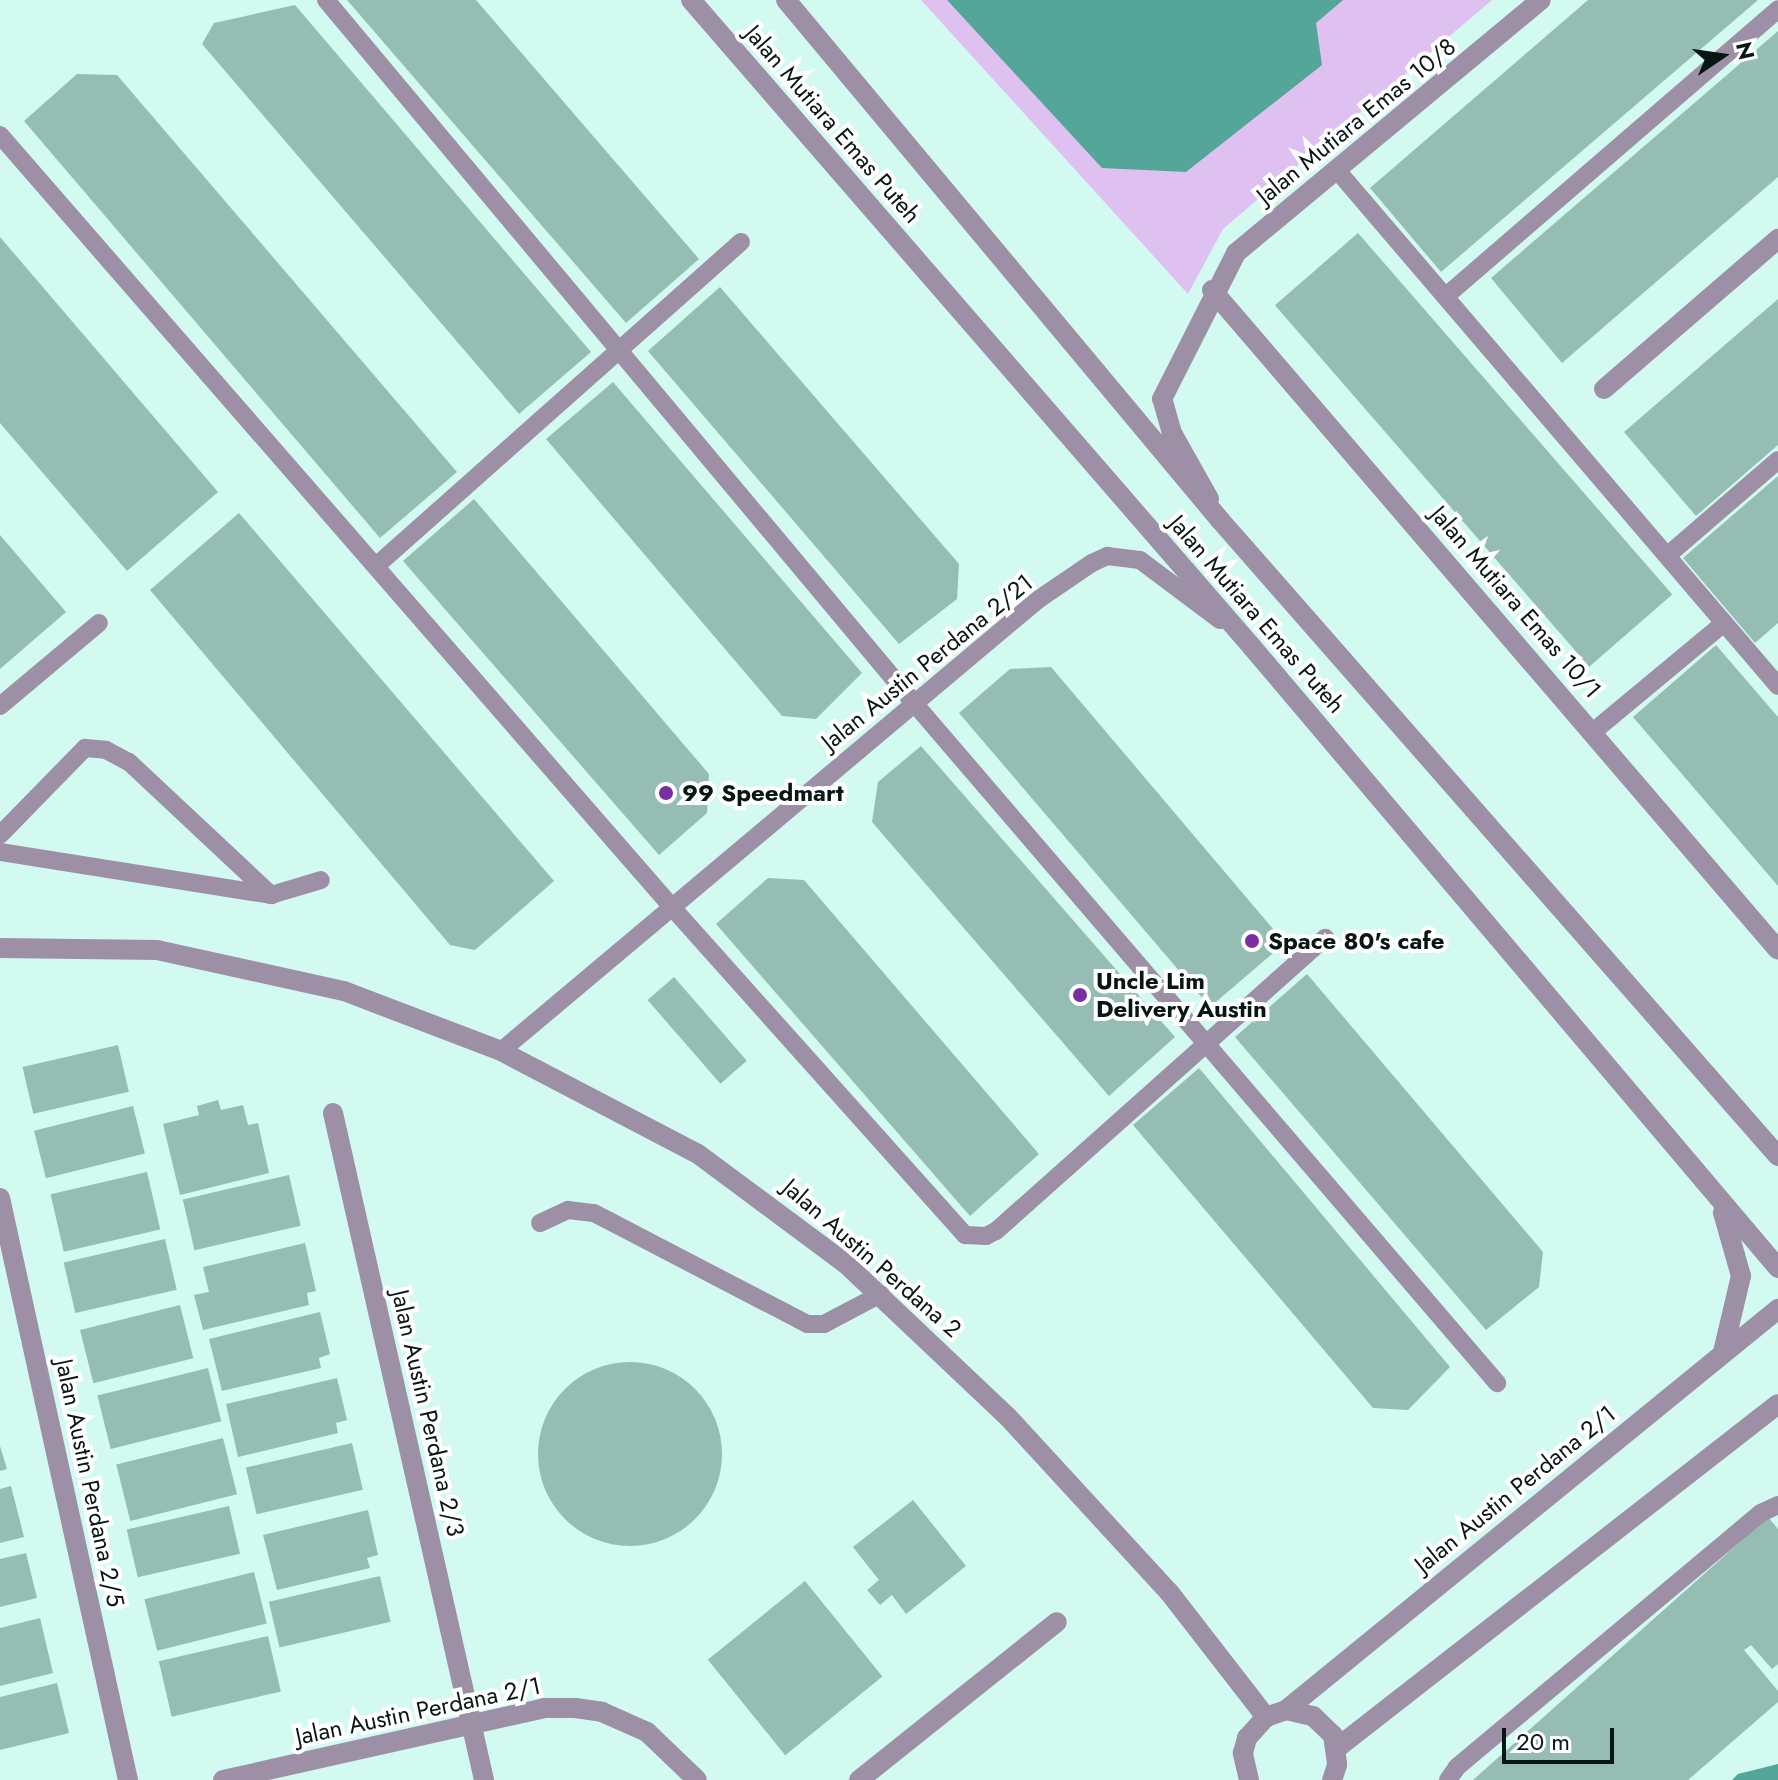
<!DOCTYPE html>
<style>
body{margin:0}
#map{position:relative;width:1778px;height:1780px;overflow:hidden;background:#d2faf1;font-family:Jost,sans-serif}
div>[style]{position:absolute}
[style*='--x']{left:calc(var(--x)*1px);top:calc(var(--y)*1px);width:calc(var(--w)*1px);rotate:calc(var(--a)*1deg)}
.green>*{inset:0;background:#dfc1f1}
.water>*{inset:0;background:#53a698}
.building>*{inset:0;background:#96bdb4;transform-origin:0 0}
.round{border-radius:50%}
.service>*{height:18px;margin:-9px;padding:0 9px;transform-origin:9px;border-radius:9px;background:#9d8fa6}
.minor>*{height:20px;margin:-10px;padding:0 10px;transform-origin:10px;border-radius:10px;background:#9d8fa6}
.tertiary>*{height:20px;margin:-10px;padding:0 10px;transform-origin:10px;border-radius:10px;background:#9d8fa6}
.dots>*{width:22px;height:22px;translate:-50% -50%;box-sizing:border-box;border:4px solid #fff;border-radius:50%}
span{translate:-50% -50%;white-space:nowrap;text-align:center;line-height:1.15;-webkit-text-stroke:8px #fff;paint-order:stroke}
.street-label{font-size:24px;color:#081714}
.poi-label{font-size:24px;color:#081714;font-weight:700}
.left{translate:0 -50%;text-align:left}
.north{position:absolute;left:1682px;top:16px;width:80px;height:80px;-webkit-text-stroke:6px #fff;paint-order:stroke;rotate:77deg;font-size:22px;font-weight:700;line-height:32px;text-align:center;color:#081714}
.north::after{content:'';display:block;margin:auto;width:28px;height:36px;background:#081714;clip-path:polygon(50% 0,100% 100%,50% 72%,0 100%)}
.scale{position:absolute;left:1502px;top:1728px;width:112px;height:36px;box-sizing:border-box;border:4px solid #081714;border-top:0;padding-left:10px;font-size:24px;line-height:28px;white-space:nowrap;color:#081714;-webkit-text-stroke:6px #fff;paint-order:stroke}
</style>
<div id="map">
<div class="green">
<i style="clip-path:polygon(921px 0,1492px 0,1223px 229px,1188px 294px)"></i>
</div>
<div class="water">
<i style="clip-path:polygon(947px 0,1343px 0,1316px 23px,1322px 65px,1186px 172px,1102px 168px)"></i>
<i style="clip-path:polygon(1778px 1764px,1778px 1780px,1732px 1780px,1738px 1774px)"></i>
</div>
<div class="building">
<i style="clip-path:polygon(347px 0,476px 0,699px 259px,626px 323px)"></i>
<i style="clip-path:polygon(1588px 0,1758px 0,1441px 272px,1370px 188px)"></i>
<i style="clip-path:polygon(295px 5px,591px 352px,519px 414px,202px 44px,214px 23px)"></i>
<i style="clip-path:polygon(1778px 31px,1778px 177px,1562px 363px,1491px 278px)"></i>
<i style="clip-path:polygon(77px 74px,117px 75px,457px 472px,380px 538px,24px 121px)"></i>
<i style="left:1358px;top:233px;width:479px;height:110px;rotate:49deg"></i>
<i style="clip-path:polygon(0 237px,218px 492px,127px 571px,0 423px)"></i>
<i style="clip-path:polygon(720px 287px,959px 564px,957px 599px,899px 644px,648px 351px)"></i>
<i style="clip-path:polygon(1778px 299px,1778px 445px,1696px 516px,1624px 432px)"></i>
<i style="clip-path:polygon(613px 382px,862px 673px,816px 719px,782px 716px,546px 439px)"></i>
<i style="clip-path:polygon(1778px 476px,1778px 623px,1755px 643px,1683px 558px)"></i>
<i style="clip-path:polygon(474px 499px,709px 774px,707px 813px,659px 855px,403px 561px)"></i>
<i style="clip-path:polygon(239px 513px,554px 881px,475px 950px,450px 945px,150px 590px)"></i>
<i style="clip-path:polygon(0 535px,66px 612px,0 669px)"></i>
<i style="clip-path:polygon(1716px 645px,1778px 717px,1778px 886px,1633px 717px)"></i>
<i style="clip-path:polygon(1051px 667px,1285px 943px,1210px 1007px,959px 713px,1010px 669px)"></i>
<i style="clip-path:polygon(921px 746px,1175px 1037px,1109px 1096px,872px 822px,878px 782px)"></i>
<i style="clip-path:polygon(768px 878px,804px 880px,1039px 1154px,970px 1216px,716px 924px)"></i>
<i style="clip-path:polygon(1307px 974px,1543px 1252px,1539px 1287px,1486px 1330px,1235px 1037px)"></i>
<i style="left:674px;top:977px;width:111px;height:35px;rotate:49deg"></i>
<i style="left:118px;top:1045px;width:48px;height:98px;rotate:77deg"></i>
<i style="clip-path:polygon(1199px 1068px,1450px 1367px,1408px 1410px,1373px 1408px,1133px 1125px)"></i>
<i style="clip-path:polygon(218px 1100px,221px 1110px,243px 1105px,248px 1125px,258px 1123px,269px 1173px,180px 1195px,163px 1124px,199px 1115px,197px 1106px)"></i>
<i style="left:133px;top:1106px;width:49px;height:102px;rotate:76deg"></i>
<i style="left:147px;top:1172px;width:59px;height:99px;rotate:77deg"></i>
<i style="left:289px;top:1175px;width:52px;height:109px;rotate:77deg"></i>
<i style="left:165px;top:1239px;width:52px;height:104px;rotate:77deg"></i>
<i style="clip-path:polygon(305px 1243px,316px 1291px,307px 1293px,309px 1305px,203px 1330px,194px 1295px,209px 1292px,203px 1267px)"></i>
<i style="left:180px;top:1305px;width:55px;height:103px;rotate:76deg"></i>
<i style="clip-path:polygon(320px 1312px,330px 1354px,319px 1358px,321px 1368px,222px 1391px,209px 1339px)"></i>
<i class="round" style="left:538px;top:1362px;width:184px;height:184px"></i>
<i style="left:208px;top:1368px;width:55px;height:114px;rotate:76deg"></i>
<i style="clip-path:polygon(337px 1378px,347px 1420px,336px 1423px,338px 1433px,238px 1457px,226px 1404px)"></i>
<i style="left:223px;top:1438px;width:58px;height:110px;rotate:76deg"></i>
<i style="left:352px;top:1443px;width:48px;height:109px;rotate:77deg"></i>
<i style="clip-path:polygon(0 1446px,7px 1469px,0 1471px)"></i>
<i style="clip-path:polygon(11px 1486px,24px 1537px,0 1543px,0 1489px)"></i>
<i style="clip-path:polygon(913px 1500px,966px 1566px,906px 1614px,892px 1595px,880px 1605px,867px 1590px,879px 1580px,853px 1547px)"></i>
<i style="left:229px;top:1506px;width:49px;height:105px;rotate:77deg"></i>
<i style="clip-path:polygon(368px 1510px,378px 1555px,367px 1558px,370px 1568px,277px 1590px,263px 1535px)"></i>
<i style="clip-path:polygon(1768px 1517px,1778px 1529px,1778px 1664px,1772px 1669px,1751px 1645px,1744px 1650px,1778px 1691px,1778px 1702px,1688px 1780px,1473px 1780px)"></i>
<i style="clip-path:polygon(26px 1553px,37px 1598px,0 1607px,0 1559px)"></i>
<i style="left:254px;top:1572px;width:53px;height:113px;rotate:76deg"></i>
<i style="left:380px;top:1576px;width:47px;height:114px;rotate:77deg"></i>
<i style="left:805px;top:1581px;width:123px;height:125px;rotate:51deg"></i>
<i style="clip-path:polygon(40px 1618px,53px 1673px,0 1686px,0 1628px)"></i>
<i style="left:268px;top:1636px;width:57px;height:112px;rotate:77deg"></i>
<i style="clip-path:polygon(57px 1683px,69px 1733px,0 1750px,0 1697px)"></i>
</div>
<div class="service">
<i style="--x:326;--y:0;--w:916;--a:50.09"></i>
<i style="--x:914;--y:703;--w:896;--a:49.39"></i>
<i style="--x:0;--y:135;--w:1021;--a:48.97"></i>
<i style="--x:670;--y:905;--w:443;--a:48.2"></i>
<i style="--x:965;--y:1235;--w:21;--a:3"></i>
<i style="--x:986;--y:1236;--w:11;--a:-27"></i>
<i style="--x:996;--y:1231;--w:441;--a:-41.7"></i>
<i style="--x:1336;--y:169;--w:680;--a:49.47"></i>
<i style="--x:1446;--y:296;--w:439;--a:-40.8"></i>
<i style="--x:1668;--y:555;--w:145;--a:-40.8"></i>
<i style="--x:376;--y:566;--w:488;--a:-41.6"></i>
<i style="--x:0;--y:706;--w:129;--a:-40"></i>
<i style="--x:1594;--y:731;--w:168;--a:-39.7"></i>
<i style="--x:0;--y:835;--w:122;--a:-45.7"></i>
<i style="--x:85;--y:748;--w:21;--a:5"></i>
<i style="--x:106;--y:750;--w:26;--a:28"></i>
<i style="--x:129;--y:762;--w:195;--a:43.1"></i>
<i style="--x:0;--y:852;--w:274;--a:9"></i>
<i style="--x:271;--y:895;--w:52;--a:-16.7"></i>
<i style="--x:501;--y:1051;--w:703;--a:-40.04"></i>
<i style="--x:1039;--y:599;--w:64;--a:-34.2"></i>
<i style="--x:1092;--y:563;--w:17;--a:-25"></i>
<i style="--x:1107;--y:556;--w:33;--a:7"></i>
<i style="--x:1140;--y:560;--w:100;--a:36.9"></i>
<i style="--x:540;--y:1223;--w:31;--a:-25"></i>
<i style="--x:568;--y:1210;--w:26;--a:7"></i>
<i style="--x:594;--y:1213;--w:240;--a:27.5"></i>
<i style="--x:807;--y:1324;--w:17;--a:0"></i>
<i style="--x:824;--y:1324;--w:64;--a:-27.8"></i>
<i style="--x:1448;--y:1780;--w:16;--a:-55"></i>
<i style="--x:1457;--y:1767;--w:396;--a:-39.9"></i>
<i style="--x:1761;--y:1513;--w:19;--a:-25"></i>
</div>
<div class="minor">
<i style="--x:1212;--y:290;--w:869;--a:49.38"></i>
<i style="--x:1604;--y:389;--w:230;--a:-40.8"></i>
<i style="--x:1209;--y:499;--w:76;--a:-119.3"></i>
<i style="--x:1172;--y:433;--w:35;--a:-106"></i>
<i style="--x:1162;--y:399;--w:164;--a:-63.1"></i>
<i style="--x:1236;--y:253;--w:396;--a:-39.7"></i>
<i style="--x:0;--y:948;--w:157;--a:0.7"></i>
<i style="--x:157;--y:950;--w:191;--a:12.4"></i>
<i style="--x:344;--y:991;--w:168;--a:20.9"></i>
<i style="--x:501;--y:1051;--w:222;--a:27.6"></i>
<i style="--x:698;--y:1154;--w:183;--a:36.6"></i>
<i style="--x:845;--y:1263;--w:223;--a:43.4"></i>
<i style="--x:1007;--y:1416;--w:239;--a:47.4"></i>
<i style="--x:1169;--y:1592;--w:158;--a:52.2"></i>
<i style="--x:333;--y:1113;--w:684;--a:77.24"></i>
<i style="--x:0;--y:1198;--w:596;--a:77.6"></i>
<i style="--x:223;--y:1780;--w:329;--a:-12.6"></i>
<i style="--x:544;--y:1708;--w:31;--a:0"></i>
<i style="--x:575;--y:1708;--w:27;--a:8"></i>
<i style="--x:602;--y:1712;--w:49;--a:24"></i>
<i style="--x:647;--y:1732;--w:69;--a:43.8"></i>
<i style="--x:859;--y:1780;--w:253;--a:-38.6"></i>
</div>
<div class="tertiary">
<i style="--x:691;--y:0;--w:856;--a:49.07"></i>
<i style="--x:1252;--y:647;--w:814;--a:49.73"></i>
<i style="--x:786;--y:0;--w:677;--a:50.15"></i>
<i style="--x:1220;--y:520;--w:846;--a:48.74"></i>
<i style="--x:1723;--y:1352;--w:78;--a:-76.7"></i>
<i style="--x:1741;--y:1276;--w:66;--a:-105.9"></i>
<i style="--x:1286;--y:1710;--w:635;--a:-39.18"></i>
<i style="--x:1337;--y:1748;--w:559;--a:-37.96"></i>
<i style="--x:1249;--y:1780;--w:28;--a:-103"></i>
<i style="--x:1243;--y:1753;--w:16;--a:-75"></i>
<i style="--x:1247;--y:1738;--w:28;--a:-48"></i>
<i style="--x:1266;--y:1717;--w:21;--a:-19"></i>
<i style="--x:1286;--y:1710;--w:28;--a:13"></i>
<i style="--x:1313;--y:1716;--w:28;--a:44"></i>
<i style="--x:1333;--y:1735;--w:30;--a:82"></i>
<i style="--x:1337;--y:1765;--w:16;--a:108"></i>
</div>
<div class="dots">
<i style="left:666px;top:793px;background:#7b2e9f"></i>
<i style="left:1252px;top:941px;background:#7b2e9f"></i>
<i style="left:1080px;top:995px;background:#7b2e9f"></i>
</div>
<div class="street-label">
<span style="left:1356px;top:121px;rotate:-39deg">Jalan Mutiara Emas 10/8</span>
<span style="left:833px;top:124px;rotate:49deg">Jalan Mutiara Emas Puteh</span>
<span style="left:1516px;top:602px;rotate:49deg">Jalan Mutiara Emas 10/1</span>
<span style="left:1257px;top:614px;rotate:49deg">Jalan Mutiara Emas Puteh</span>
<span style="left:927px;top:662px;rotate:-39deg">Jalan Austin Perdana 2/21</span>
<span style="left:872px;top:1258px;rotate:41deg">Jalan Austin Perdana 2</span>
<span style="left:428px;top:1413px;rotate:77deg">Jalan Austin Perdana 2/3</span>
<span style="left:90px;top:1483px;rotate:78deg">Jalan Austin Perdana 2/5</span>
<span style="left:1515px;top:1489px;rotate:-39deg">Jalan Austin Perdana 2/1</span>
<span style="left:418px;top:1711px;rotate:-12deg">Jalan Austin Perdana 2/1</span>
</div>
<div class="poi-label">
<span class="left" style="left:682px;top:793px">99 Speedmart</span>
<span class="left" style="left:1268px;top:941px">Space 80's cafe</span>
<span class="left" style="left:1096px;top:995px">Uncle Lim<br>Delivery Austin</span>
</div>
<div class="north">N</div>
<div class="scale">20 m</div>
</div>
